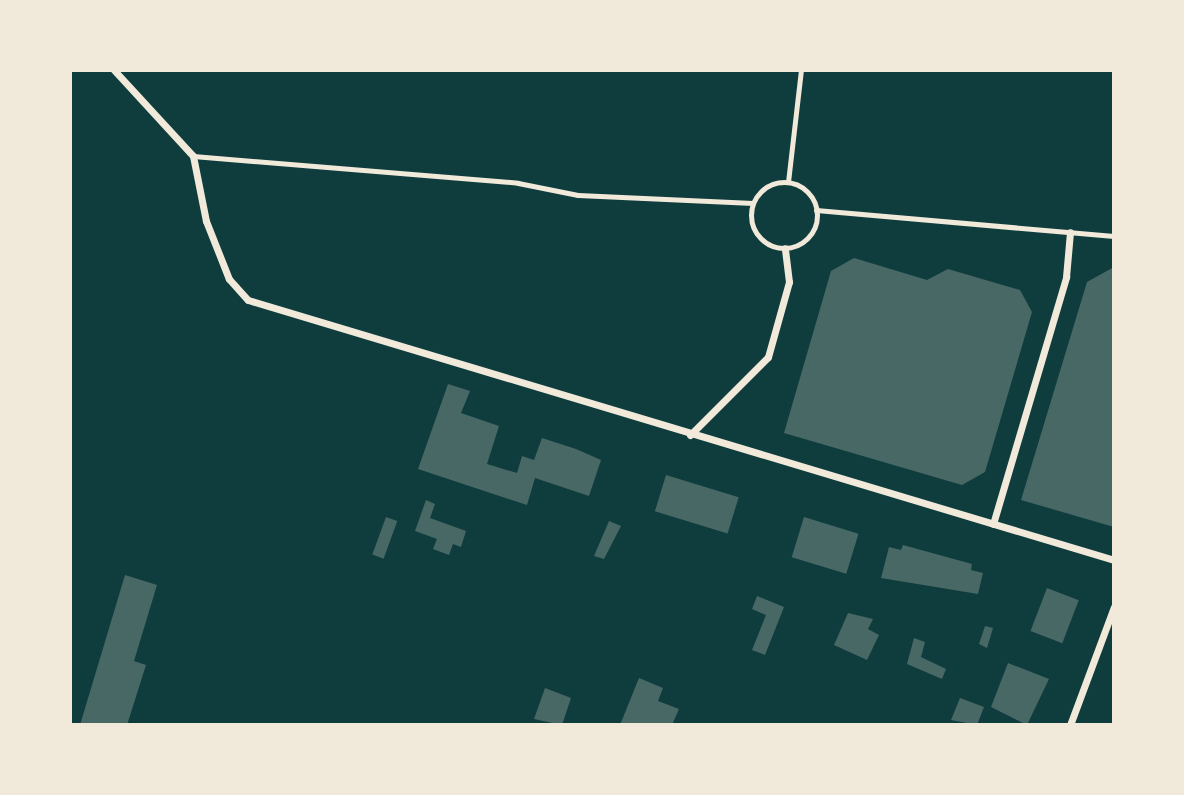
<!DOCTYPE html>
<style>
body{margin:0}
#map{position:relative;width:1184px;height:795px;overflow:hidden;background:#0f3d3e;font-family:Inter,sans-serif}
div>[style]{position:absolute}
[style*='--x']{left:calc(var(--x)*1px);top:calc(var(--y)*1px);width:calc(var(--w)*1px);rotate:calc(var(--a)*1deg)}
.building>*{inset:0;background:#486865;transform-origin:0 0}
.service>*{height:5px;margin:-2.5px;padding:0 2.5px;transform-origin:2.5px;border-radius:2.5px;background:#f1e9da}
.service>.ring{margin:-2.5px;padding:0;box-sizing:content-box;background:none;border:5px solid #f1e9da;border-radius:50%}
.minor>*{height:7px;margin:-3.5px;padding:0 3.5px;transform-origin:3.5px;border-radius:3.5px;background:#f1e9da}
span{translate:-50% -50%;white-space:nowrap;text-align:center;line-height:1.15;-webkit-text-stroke:5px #f1e9da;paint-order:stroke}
.frame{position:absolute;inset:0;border:72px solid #f1e9da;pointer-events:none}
</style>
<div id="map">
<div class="building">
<i style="clip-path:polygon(854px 258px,927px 280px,948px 269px,1020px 290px,1032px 312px,985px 472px,962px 485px,784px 433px,831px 271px)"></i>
<i style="clip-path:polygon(1114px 267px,1114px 527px,1021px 500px,1087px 282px)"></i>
<i style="clip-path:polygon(448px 384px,470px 391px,461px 413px,499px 426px,487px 464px,517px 473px,522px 456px,534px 460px,542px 438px,576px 449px,601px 460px,589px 496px,535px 478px,527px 505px,418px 469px)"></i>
<i style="left:666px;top:475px;width:76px;height:38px;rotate:17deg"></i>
<i style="clip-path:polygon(426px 500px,435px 504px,430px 518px,466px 531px,461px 547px,453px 544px,449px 555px,433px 549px,437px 539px,415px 531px)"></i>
<i style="left:386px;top:517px;width:12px;height:40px;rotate:20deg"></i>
<i style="left:804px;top:517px;width:57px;height:42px;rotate:17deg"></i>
<i style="clip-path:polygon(609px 521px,621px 526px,604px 559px,594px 556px)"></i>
<i style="clip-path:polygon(903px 545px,972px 564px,971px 570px,983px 573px,978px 594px,881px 578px,889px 547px,901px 550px)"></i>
<i style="clip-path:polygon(125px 575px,157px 585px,134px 661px,146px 665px,127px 725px,80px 725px)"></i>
<i style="left:1047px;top:588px;width:34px;height:46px;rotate:21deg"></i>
<i style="clip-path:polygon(757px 596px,784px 607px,765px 655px,752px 650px,766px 615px,752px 609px)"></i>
<i style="clip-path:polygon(848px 613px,873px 619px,868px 629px,879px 635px,867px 660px,834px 645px)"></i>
<i style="clip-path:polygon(985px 626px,993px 628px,987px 648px,979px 644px)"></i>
<i style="clip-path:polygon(914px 638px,925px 642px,921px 657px,946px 669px,942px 679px,907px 664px)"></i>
<i style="clip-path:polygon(1008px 663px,1049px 679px,1027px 725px,991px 707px)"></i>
<i style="clip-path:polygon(639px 678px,663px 688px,658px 701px,679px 709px,672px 725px,620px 725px)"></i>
<i style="clip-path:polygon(545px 688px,571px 698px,562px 725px,534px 719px)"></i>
<i style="clip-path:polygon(960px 698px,984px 707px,977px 725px,951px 720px)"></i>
</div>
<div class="service">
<i style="--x:193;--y:156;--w:326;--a:4.7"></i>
<i style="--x:518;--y:183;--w:61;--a:11.3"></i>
<i style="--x:578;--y:195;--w:175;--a:2.6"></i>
<i style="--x:788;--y:182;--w:113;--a:-83.4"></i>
<i class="ring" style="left:751px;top:182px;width:61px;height:61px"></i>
<i style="--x:816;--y:210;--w:299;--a:5"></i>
</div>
<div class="minor">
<i style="--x:114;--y:70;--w:117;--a:47.4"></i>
<i style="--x:193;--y:156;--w:66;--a:78.7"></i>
<i style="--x:206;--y:221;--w:62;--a:68.4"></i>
<i style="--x:229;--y:279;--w:28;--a:48"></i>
<i style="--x:248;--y:300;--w:904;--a:16.71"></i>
<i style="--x:690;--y:435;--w:110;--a:-45"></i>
<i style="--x:768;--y:357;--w:78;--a:-74.4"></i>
<i style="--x:789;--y:282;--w:34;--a:-97"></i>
<i style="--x:993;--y:524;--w:258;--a:-73.5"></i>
<i style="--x:1066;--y:277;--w:45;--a:-84.9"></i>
<i style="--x:1070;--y:725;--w:126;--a:-69.6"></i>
</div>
<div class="frame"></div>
</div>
